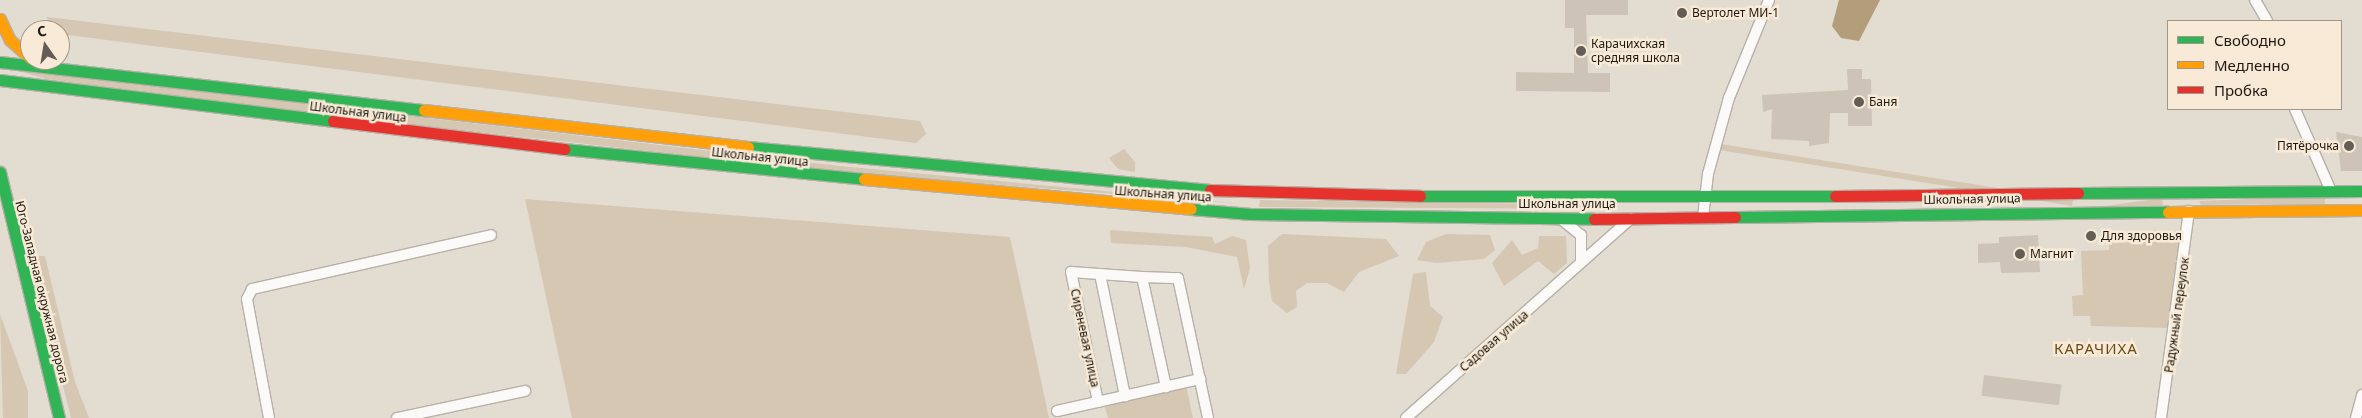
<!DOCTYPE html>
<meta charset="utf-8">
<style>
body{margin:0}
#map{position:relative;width:2362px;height:418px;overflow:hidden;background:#e3dcd1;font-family:"Noto Sans",sans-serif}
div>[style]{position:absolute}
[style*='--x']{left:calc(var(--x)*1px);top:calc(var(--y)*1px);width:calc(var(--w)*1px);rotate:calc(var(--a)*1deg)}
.green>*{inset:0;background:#d5c7b2;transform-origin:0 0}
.water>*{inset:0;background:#b49d7a}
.building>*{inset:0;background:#cdc4b7;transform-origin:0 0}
.roads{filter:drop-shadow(1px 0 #b6b1a8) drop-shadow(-1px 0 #b6b1a8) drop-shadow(0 1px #b6b1a8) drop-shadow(0 -1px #b6b1a8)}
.street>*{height:10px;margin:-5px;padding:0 5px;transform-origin:5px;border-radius:5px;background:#fbfaf8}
.fast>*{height:11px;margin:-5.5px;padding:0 5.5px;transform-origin:5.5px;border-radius:5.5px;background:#30b455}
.slow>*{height:11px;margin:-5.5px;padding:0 5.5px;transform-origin:5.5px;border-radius:5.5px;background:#ff9f0a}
.jam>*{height:11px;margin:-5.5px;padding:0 5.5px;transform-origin:5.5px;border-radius:5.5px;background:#e5322d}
.dots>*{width:14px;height:14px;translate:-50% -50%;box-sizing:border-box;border:2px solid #f8ead6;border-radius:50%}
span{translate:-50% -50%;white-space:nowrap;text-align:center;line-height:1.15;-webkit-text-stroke:5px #f8ead6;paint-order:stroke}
.poi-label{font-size:12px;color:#1e1912}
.left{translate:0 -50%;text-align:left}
.right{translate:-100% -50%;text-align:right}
.street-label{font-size:12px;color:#1e1912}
.quarter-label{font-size:15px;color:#6a4a15;letter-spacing:1px}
.legend{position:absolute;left:2167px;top:20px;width:175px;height:90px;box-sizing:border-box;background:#f8ead6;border:1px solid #a19688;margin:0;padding:6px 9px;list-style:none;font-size:15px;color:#1e1912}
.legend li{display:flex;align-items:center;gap:10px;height:25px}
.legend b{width:25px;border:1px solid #a19688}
.north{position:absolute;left:20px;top:20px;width:50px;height:50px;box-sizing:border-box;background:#f8ead6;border:1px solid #a19688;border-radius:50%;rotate:347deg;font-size:14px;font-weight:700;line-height:20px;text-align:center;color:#1e1912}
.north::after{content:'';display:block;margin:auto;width:18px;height:22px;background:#635d55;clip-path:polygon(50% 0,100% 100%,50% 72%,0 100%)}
</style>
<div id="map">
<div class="green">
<i style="clip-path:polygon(47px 17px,920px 121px,926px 134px,916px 143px,60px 34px,48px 25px)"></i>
<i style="clip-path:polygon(15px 70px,840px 166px,1242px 204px,837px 172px,254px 107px,46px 79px)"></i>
<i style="clip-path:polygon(1124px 149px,1135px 162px,1135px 172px,1118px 169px,1109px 158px)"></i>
<i style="clip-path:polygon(2325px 196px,2325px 204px,2201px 205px,2199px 201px)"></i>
<i style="left:2162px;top:198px;width:7px;height:73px;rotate:82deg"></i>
<i style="clip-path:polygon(525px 199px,1010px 237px,1049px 418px,572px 418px)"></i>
<i style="clip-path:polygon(1260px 200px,1610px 205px,1612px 209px,1259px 207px)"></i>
<i style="left:2073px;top:200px;width:6px;height:362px;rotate:99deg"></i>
<i style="clip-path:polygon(1110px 230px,1212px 237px,1215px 244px,1232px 236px,1246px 240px,1250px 268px,1244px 289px,1237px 257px,1186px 247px,1111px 243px)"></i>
<i style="clip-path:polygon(1282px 234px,1386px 239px,1399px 256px,1359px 272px,1344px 292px,1327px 283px,1307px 283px,1296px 291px,1297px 307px,1287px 313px,1272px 301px,1269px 282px,1268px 246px)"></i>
<i style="clip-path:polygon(1446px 234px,1490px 235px,1495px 250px,1484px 259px,1436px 263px,1417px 260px,1426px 242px)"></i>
<i style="clip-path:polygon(2109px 235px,2185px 236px,2171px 328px,2091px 326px,2090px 316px,2073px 316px,2072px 296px,2083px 295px,2081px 251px,2109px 250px)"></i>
<i style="clip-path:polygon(1539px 236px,1566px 236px,1567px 263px,1554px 274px,1538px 261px,1504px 286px,1492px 263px,1512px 240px,1522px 255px,1538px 248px)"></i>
<i style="clip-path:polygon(39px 256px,45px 256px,75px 382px,89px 418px,71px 418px,35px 274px)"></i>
<i style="clip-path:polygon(1426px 272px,1430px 306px,1443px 317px,1434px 342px,1406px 374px,1396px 374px,1413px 274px)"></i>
<i style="clip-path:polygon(0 314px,28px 391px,28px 418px,3px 418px)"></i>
<i style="clip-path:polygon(1186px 386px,1193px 418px,1108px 418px,1104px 403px)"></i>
</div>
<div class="water">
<i style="clip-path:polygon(1839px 0,1880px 0,1859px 41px,1841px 38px,1832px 26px)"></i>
</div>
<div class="building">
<i style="clip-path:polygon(1565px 0,1628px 0,1628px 15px,1586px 15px,1588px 73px,1610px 73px,1610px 92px,1516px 91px,1516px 72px,1574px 73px,1574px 28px,1565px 28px)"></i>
<i style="clip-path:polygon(1847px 69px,1862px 69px,1862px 79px,1871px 79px,1872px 126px,1848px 126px,1848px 113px,1830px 113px,1829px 143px,1809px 146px,1809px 141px,1771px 139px,1772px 109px,1763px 112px,1762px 95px,1848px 90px)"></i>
<i style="clip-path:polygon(2336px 132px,2362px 137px,2362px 171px,2341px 171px)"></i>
<i style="clip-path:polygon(2038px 235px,2040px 272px,2001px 273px,2000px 262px,1978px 263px,1978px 244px,1999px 243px,1999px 237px)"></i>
<i style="left:1984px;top:375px;width:78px;height:21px;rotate:7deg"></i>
</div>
<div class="roads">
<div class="street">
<i style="--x:2255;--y:0;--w:24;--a:60"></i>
<i style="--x:2295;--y:109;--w:90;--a:66.3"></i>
<i style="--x:1703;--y:217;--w:43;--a:-83.4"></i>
<i style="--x:1708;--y:174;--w:79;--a:-74.6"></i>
<i style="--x:1729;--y:98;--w:106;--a:-67.8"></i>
<i style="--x:1561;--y:219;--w:26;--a:39"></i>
<i style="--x:1581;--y:235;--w:27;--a:90"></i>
<i style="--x:1100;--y:274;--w:125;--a:78.4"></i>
<i style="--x:1142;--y:277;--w:36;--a:2"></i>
<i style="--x:1178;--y:278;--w:143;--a:77.9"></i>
<i style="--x:1098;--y:402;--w:133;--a:-101.7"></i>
<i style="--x:1071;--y:272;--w:71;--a:4"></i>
<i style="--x:1142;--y:277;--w:113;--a:77.7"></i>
<i style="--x:1057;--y:411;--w:147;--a:-12.6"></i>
<i style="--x:269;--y:418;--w:121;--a:-100.5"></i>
<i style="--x:247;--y:299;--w:11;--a:-63"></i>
<i style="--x:252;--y:289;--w:245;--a:-12.7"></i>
<i style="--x:397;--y:418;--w:131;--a:-11.9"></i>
<i style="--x:1406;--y:418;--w:301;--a:-41.6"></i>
<i style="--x:2161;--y:418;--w:209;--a:-82.3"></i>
<i style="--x:2356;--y:418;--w:24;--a:-75"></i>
</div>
<div class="fast">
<i style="--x:0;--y:62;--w:427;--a:6.5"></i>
<i style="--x:0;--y:80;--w:336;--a:7"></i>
<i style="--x:748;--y:147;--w:464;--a:5.3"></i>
<i style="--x:564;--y:149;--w:301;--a:5.7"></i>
<i style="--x:0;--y:172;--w:253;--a:76.5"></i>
<i style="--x:2078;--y:193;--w:284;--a:-0.4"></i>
<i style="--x:1420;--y:196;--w:415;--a:0"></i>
<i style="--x:1191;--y:209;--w:60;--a:4.8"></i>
<i style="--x:1251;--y:214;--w:343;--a:0.8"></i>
<i style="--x:1735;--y:217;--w:433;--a:-0.7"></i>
</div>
<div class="slow">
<i style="--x:0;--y:19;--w:23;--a:65"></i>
<i style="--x:10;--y:40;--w:27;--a:42"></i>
<i style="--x:424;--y:110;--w:326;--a:6.5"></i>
<i style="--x:864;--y:179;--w:328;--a:5.2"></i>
<i style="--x:2168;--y:212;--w:194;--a:-0.6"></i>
</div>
<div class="jam">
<i style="--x:333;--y:121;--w:233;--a:6.9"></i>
<i style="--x:1210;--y:190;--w:210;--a:1.6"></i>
<i style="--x:1835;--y:196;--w:243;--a:-0.7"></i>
<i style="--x:1594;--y:219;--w:141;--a:-0.8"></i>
</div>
</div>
<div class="dots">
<i style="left:1682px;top:13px;background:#635d55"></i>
<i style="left:1581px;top:51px;background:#635d55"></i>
<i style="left:1859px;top:102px;background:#635d55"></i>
<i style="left:2349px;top:146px;background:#635d55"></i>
<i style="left:2091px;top:236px;background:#635d55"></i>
<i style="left:2020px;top:254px;background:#635d55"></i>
</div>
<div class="poi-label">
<span class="left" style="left:1692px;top:13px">Вертолет МИ-1</span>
<span class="left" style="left:1591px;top:51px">Карачихская<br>средняя школа</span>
<span class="left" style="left:1869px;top:102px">Баня</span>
<span class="right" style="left:2339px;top:146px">Пятёрочка</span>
<span class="left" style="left:2101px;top:236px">Для здоровья</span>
<span class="left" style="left:2030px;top:254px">Магнит</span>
</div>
<div class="street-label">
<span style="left:358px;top:112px;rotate:7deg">Школьная улица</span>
<span style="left:760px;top:157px;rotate:6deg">Школьная улица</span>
<span style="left:1163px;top:194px;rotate:4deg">Школьная улица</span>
<span style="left:1972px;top:199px;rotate:-1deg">Школьная улица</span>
<span style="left:1567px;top:204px">Школьная улица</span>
<span style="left:42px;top:292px;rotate:76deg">Юго-Западная окружная дорога</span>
<span style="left:2177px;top:315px;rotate:-82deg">Радужный переулок</span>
<span style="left:1085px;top:338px;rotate:78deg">Сиреневая улица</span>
<span style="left:1494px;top:341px;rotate:-41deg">Садовая улица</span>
</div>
<div class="quarter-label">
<span style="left:2096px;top:349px">КАРАЧИХА</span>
</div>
<ul class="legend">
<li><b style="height:6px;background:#30b455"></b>Свободно</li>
<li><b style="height:6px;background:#ff9f0a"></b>Медленно</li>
<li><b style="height:6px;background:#e5322d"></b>Пробка</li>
</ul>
<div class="north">С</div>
</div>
